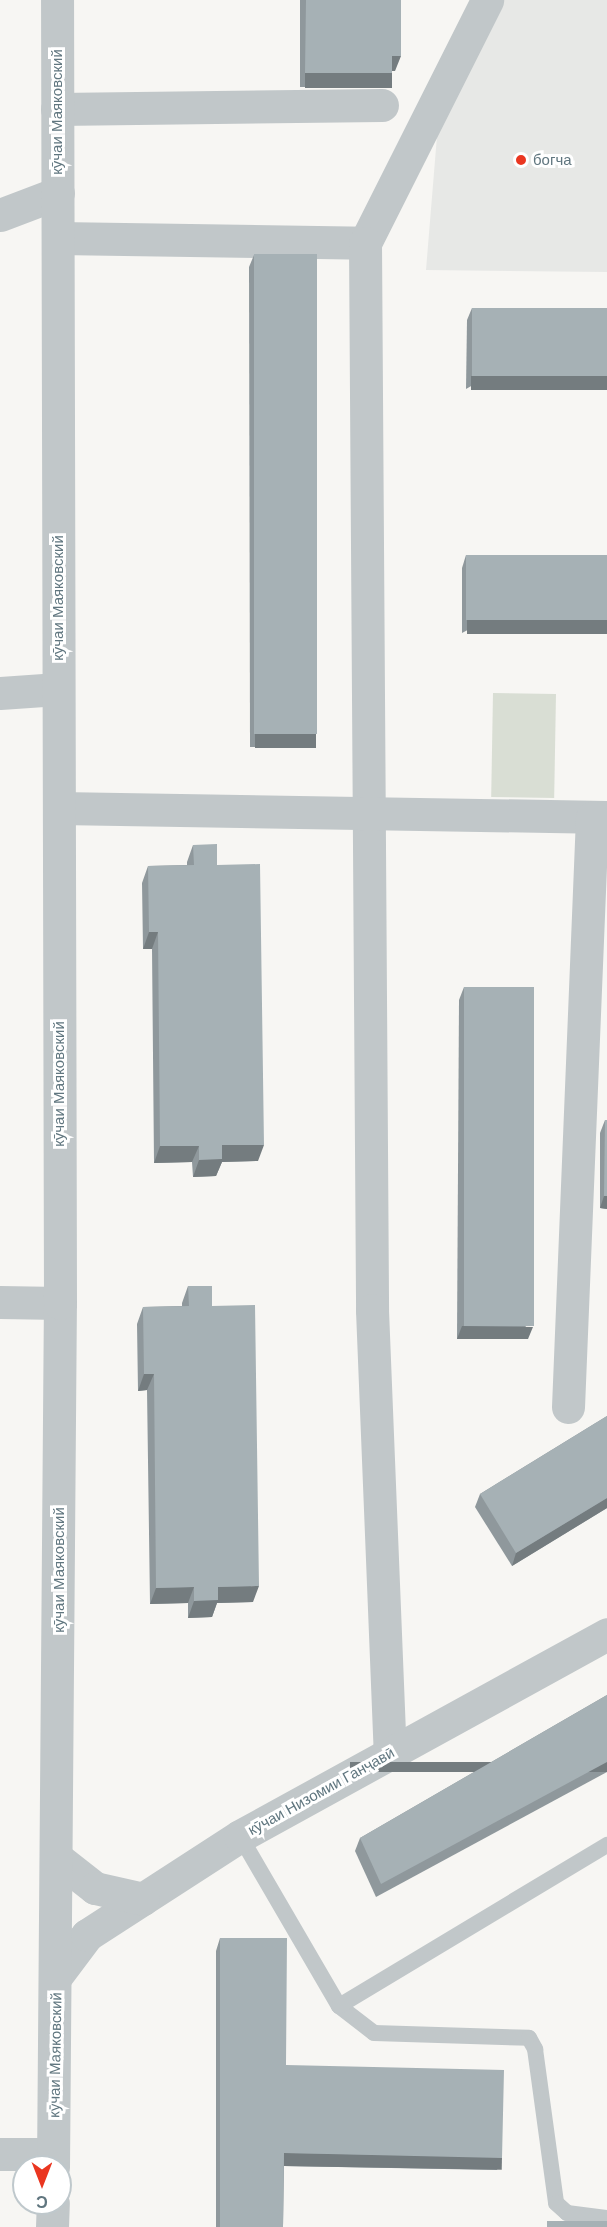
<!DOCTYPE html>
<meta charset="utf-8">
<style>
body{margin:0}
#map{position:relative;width:607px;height:2227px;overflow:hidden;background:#f7f6f3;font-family:Arial,sans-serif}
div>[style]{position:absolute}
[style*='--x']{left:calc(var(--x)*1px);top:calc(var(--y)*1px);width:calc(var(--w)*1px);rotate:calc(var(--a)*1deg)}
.built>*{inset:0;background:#e7e8e6}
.green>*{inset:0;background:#d9ded4;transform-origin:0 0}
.service>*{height:16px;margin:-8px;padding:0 8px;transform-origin:8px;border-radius:8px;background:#c1c7c9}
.minor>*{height:33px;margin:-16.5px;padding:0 16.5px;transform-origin:16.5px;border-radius:16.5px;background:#c1c7c9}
.tertiary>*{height:33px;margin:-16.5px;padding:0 16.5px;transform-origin:16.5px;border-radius:16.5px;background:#c1c7c9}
.wall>*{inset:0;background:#8f989c}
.shaded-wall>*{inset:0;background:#747c7f;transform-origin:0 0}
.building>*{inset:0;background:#a6b1b5;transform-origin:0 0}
.dots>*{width:16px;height:16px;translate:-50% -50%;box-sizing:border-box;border:3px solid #fff;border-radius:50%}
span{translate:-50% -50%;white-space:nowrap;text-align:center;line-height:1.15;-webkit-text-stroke:6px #fff;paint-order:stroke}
.street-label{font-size:15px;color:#60767f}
.poi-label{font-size:15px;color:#60767f}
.left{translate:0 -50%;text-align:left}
.north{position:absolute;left:12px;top:2155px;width:60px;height:60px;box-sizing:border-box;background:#fff;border:2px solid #bfc8cc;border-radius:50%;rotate:180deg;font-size:16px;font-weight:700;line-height:24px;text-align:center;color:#60767f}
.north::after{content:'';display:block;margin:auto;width:21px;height:27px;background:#ea3620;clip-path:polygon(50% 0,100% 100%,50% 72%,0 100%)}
</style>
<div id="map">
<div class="built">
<i style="clip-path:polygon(482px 0,607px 0,607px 272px,426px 270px,444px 51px)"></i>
</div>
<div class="green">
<i style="left:493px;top:693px;width:63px;height:104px;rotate:1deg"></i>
</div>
<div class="service">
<i style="--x:240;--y:1836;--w:197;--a:59.8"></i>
<i style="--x:339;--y:2006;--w:44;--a:37.6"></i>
<i style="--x:374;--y:2033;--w:155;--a:1.8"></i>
<i style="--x:529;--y:2038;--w:13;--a:61"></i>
<i style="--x:535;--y:2049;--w:155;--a:82.2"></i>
<i style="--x:556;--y:2203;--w:15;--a:42"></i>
<i style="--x:567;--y:2213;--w:40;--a:7.1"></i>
<i style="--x:339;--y:2006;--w:313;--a:-31"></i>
</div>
<div class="minor">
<i style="--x:57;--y:109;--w:325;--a:-0.7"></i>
<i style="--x:0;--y:215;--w:62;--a:-20.8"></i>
<i style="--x:58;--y:238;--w:307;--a:0.9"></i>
<i style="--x:365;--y:243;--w:272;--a:-63.3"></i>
<i style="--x:365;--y:243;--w:1067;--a:89.62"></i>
<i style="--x:372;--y:1310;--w:443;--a:87.7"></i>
<i style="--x:0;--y:693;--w:58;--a:-3.9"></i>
<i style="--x:59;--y:808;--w:548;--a:0.94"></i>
<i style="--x:0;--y:1302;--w:60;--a:1"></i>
<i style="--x:568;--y:1407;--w:590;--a:-87.67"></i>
<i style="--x:57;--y:1975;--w:50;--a:-53.1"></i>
<i style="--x:87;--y:1935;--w:182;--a:-32.9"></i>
<i style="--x:240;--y:1836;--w:419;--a:-28.8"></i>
<i style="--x:0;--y:2154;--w:53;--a:0"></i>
</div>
<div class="tertiary">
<i style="--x:58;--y:1859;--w:47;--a:38.1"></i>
<i style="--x:95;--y:1888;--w:49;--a:12.9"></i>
<i style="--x:53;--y:2167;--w:864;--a:-89.54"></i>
<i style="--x:60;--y:1303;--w:1303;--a:-90.13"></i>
<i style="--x:52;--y:2227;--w:24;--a:-88"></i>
</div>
<div class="wall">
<i style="clip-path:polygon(300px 0,401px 0,395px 71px,392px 71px,387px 87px,300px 87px)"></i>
<i style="clip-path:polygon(254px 255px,316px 734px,312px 747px,250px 747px,249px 267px)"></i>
<i style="clip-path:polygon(472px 308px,607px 309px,466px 389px,467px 320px)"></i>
<i style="clip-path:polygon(466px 555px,607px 555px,462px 633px,462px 568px)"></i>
<i style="clip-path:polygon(193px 845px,217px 865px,258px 1161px,222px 1162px,216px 1176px,193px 1177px,192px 1162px,154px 1163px,152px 949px,143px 949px,142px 883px,148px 866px,187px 865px,187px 862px)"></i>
<i style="clip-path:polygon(464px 987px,528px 1339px,457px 1339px,459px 1000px)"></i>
<i style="clip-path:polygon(605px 1120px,607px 1120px,607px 1209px,600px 1208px,600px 1133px)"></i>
<i style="clip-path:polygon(188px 1286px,212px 1306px,253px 1602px,217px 1603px,212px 1617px,188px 1618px,188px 1603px,150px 1604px,147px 1390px,138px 1391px,137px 1324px,143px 1307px,182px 1306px,182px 1303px)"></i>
<i style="clip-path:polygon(607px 1416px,607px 1508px,512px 1566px,475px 1507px,480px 1494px)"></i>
<i style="clip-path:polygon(607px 1695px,607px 1772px,376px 1897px,355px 1851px,360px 1838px)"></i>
<i style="clip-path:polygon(220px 1938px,286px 2065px,502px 2158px,497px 2170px,284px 2166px,283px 2227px,216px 2227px,216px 1951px)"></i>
</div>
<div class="shaded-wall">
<i style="clip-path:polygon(392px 56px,401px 56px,395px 71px,387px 71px)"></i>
<i style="left:305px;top:73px;width:87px;height:15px"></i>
<i style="left:471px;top:376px;width:136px;height:14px"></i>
<i style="left:467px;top:620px;width:140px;height:14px"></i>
<i style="left:255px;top:734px;width:61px;height:14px"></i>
<i style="clip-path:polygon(149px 932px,158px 932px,152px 949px,143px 949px)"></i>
<i style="clip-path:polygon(222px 1145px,264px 1145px,258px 1161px,222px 1162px,216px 1176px,193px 1177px,199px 1160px)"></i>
<i style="clip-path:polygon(160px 1146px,199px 1146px,192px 1162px,154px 1163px)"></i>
<i style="clip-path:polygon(604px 1196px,607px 1196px,607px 1209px,600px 1208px)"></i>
<i style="clip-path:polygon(462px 1326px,533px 1327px,528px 1339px,457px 1339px)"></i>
<i style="clip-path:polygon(144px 1374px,154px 1374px,147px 1390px,138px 1391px)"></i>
<i style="clip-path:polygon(607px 1498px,607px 1508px,512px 1566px,516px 1553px)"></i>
<i style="clip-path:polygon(259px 1586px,253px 1602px,217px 1603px,212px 1617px,188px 1618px,194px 1601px,218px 1587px)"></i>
<i style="clip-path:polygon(194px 1587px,188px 1603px,150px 1604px,156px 1588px)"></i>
<i style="left:607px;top:1762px;width:10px;height:257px;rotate:90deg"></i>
<i style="left:284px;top:2153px;width:218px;height:13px;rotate:1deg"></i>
</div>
<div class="building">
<i style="clip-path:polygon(306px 0,401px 0,401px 56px,392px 56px,392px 73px,305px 73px)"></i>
<i style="left:317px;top:254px;width:480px;height:63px;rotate:90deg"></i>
<i style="left:472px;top:308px;width:135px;height:68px"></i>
<i style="left:466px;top:555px;width:141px;height:65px"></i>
<i style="clip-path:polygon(217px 844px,217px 865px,260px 864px,264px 1145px,222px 1145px,222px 1159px,199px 1160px,199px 1146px,160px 1146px,158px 932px,149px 932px,148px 866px,194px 865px,193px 845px)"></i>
<i style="left:464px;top:987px;width:70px;height:339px"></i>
<i style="clip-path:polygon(605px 1120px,607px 1120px,607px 1196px,604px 1196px)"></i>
<i style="clip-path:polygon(188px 1286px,212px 1286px,212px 1306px,255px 1305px,259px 1586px,218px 1587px,218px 1600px,194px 1601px,194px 1587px,156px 1588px,154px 1374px,144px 1374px,143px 1307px,189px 1306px)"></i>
<i style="clip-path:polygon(607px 1416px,607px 1498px,516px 1553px,480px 1494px)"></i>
<i style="clip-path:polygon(607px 1695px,607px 1762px,381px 1884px,360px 1838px)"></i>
<i style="clip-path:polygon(220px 1938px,287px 1938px,286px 2065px,504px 2070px,502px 2158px,284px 2153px,283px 2227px,220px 2227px)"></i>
<i style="left:547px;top:2221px;width:60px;height:6px"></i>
</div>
<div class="dots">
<i style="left:521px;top:160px;background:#ea3620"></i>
</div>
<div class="street-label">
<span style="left:57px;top:112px;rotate:-90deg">кӯчаи Маяковский</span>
<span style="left:58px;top:598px;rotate:-90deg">кӯчаи Маяковский</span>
<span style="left:59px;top:1084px;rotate:-90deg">кӯчаи Маяковский</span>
<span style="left:59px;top:1570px;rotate:-90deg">кӯчаи Маяковский</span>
<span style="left:321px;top:1791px;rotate:-29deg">кӯчаи Низомии Ганҷавӣ</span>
<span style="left:55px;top:2055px;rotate:-89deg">кӯчаи Маяковский</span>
</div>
<div class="poi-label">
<span class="left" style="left:533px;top:160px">богча</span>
</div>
<div class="north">С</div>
</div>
